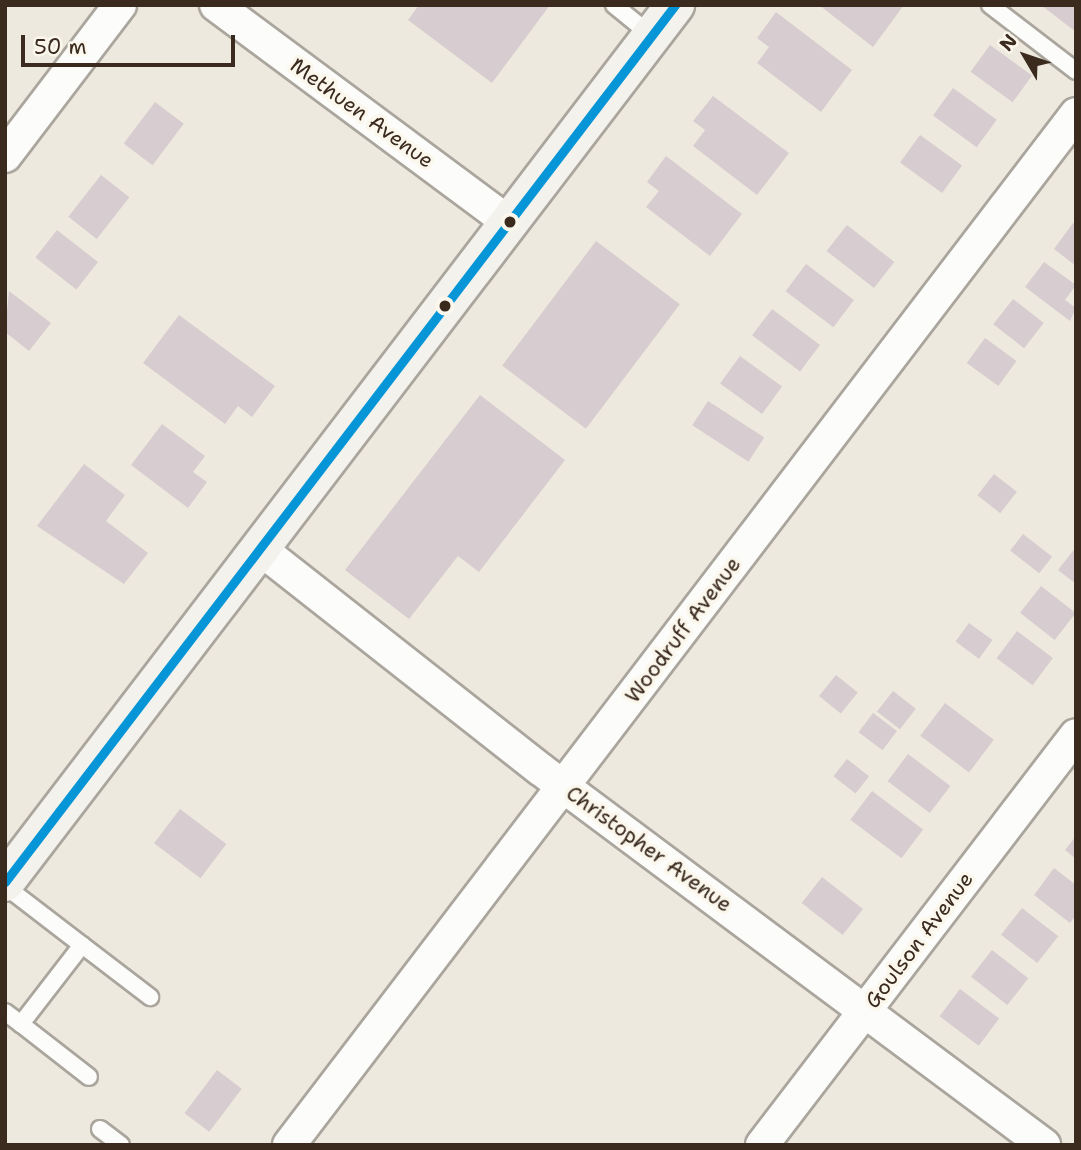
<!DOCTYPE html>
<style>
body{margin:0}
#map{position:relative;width:1081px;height:1150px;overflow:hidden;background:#eee9de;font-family:"Shantell Sans",sans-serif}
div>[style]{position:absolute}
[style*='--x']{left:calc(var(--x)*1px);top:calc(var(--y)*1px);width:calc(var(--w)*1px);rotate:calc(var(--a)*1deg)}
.building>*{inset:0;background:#d7cccf;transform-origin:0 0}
.roads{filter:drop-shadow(2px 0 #aaa59d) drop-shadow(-2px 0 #aaa59d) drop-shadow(0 2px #aaa59d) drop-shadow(0 -2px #aaa59d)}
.service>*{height:16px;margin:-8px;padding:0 8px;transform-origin:8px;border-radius:8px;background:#fcfcfa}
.minor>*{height:32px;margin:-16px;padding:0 16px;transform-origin:16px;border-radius:16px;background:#fcfcfa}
.secondary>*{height:38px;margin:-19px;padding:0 19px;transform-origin:19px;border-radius:19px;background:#f4f2ec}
.bus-1>*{height:9px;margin:-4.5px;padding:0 4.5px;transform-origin:4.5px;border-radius:4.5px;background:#0696d7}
.dots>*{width:19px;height:19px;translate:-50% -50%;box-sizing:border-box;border:4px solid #fbf7ec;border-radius:50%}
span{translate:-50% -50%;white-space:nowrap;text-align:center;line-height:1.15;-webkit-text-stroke:7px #fbf7ec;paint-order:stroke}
.street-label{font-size:21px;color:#3b2a1e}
.frame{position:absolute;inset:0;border:7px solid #3b2a1e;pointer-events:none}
.north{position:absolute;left:990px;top:21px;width:70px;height:70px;-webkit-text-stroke:5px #fbf7ec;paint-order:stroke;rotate:309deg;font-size:19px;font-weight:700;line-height:28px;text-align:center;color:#3b2a1e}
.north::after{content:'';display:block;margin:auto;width:24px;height:32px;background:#3b2a1e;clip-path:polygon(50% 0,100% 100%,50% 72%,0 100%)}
.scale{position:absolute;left:21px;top:35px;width:214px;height:32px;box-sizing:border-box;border:4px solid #3b2a1e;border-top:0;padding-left:9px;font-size:21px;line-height:24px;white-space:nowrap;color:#3b2a1e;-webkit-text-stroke:5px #fbf7ec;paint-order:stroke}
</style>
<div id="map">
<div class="building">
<i style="clip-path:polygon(419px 5px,550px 5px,492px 83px,408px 20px)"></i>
<i style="clip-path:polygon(819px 5px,904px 5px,873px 47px)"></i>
<i style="clip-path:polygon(1041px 5px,1076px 5px,1076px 32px)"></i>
<i style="clip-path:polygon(776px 12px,852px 70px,821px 112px,757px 63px,769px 47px,757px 38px)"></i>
<i style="left:990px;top:45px;width:52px;height:33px;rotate:36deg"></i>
<i style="left:953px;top:88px;width:54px;height:34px;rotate:36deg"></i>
<i style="clip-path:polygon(713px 96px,789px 153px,757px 195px,693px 146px,705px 130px,693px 121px)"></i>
<i style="left:155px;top:102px;width:36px;height:52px;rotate:37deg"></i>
<i style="left:920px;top:135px;width:52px;height:34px;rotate:36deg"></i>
<i style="clip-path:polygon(666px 156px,742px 214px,710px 256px,646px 207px,659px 191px,647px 182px)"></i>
<i style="left:101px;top:175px;width:36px;height:53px;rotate:38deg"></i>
<i style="clip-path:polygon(1073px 223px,1076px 225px,1076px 266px,1054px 249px)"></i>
<i style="left:847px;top:225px;width:60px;height:33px;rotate:38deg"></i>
<i style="left:57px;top:230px;width:52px;height:35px;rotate:38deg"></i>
<i style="left:596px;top:241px;width:105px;height:156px;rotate:37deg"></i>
<i style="clip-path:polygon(1044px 262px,1076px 285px,1065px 300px,1076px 308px,1070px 321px,1025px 287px)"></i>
<i style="left:806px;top:264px;width:60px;height:34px;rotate:37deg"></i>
<i style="clip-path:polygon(9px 291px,51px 323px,29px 351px,5px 332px)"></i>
<i style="left:1013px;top:299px;width:39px;height:32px;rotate:38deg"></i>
<i style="left:772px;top:309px;width:60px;height:33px;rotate:37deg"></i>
<i style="clip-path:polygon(179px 315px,275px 386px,252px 417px,238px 406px,225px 424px,143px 363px)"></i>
<i style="left:985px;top:338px;width:39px;height:31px;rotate:36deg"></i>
<i style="left:740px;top:356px;width:52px;height:34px;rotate:36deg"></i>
<i style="clip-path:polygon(480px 395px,565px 460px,479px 572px,458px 556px,409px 619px,345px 570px)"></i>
<i style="left:708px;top:401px;width:67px;height:29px;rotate:33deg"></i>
<i style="clip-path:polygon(162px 424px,205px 456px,193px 472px,207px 482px,188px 508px,131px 465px)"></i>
<i style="clip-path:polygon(84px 464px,125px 495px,106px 521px,148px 553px,124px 584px,37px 526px)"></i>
<i style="left:994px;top:474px;width:29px;height:27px;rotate:38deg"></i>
<i style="left:1023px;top:534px;width:37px;height:21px;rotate:38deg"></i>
<i style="clip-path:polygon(1076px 547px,1076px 584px,1058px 570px)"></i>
<i style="left:1041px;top:586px;width:44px;height:34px;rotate:38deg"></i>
<i style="left:969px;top:623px;width:29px;height:23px;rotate:36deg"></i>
<i style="left:1017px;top:631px;width:45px;height:34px;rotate:37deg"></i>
<i style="left:836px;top:675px;width:28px;height:27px;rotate:39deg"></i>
<i style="left:893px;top:691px;width:29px;height:26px;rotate:38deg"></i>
<i style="left:945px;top:703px;width:61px;height:41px;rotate:37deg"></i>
<i style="left:873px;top:713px;width:30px;height:24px;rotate:37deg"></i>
<i style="left:908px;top:754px;width:53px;height:34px;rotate:37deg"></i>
<i style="left:847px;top:759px;width:28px;height:22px;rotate:38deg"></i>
<i style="left:872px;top:791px;width:64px;height:36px;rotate:37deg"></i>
<i style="left:180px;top:809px;width:58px;height:43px;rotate:37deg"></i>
<i style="clip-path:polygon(1076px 836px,1076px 859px,1065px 850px)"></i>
<i style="clip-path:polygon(1054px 868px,1076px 885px,1076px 915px,1070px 923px,1034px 895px)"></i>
<i style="left:822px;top:877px;width:52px;height:33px;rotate:38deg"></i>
<i style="left:1022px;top:908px;width:46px;height:34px;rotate:38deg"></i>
<i style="left:992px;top:950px;width:46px;height:34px;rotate:38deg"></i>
<i style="left:960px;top:989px;width:49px;height:34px;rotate:37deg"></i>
<i style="left:217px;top:1070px;width:31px;height:54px;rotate:37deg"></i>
</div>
<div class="roads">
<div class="service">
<i style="--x:614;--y:5;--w:49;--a:39.2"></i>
<i style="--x:990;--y:5;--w:108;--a:37.5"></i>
<i style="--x:5;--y:886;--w:97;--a:37.5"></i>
<i style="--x:82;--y:945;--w:100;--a:127.7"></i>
<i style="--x:21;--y:1024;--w:20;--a:-143"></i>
<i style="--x:82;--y:945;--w:86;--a:37.4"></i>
<i style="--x:21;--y:1024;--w:86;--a:37.9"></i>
<i style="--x:100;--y:1129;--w:26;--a:37"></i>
</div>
<div class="minor">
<i style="--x:216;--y:5;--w:362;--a:36.6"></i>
<i style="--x:5;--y:156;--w:190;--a:-52.7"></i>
<i style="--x:259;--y:548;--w:357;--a:38.2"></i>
<i style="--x:540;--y:769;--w:629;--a:36.72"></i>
<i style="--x:289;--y:1145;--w:1297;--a:-52.64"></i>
<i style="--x:762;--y:1145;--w:516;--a:-52.55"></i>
</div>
<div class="secondary">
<i style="--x:5;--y:882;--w:1104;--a:-52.62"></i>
</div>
</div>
<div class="bus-1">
<i style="--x:5;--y:882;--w:1104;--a:-52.62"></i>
</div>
<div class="dots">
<i style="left:510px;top:222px;background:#3b2a1e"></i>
<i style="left:445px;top:306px;background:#3b2a1e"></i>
</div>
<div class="street-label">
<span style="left:362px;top:113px;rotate:36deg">Methuen Avenue</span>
<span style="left:683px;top:630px;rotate:-53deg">Woodruff Avenue</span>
<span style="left:649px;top:849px;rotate:36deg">Christopher Avenue</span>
<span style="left:919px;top:940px;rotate:-53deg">Goulson Avenue</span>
</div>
<div class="frame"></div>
<div class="north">N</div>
<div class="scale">50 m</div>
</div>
